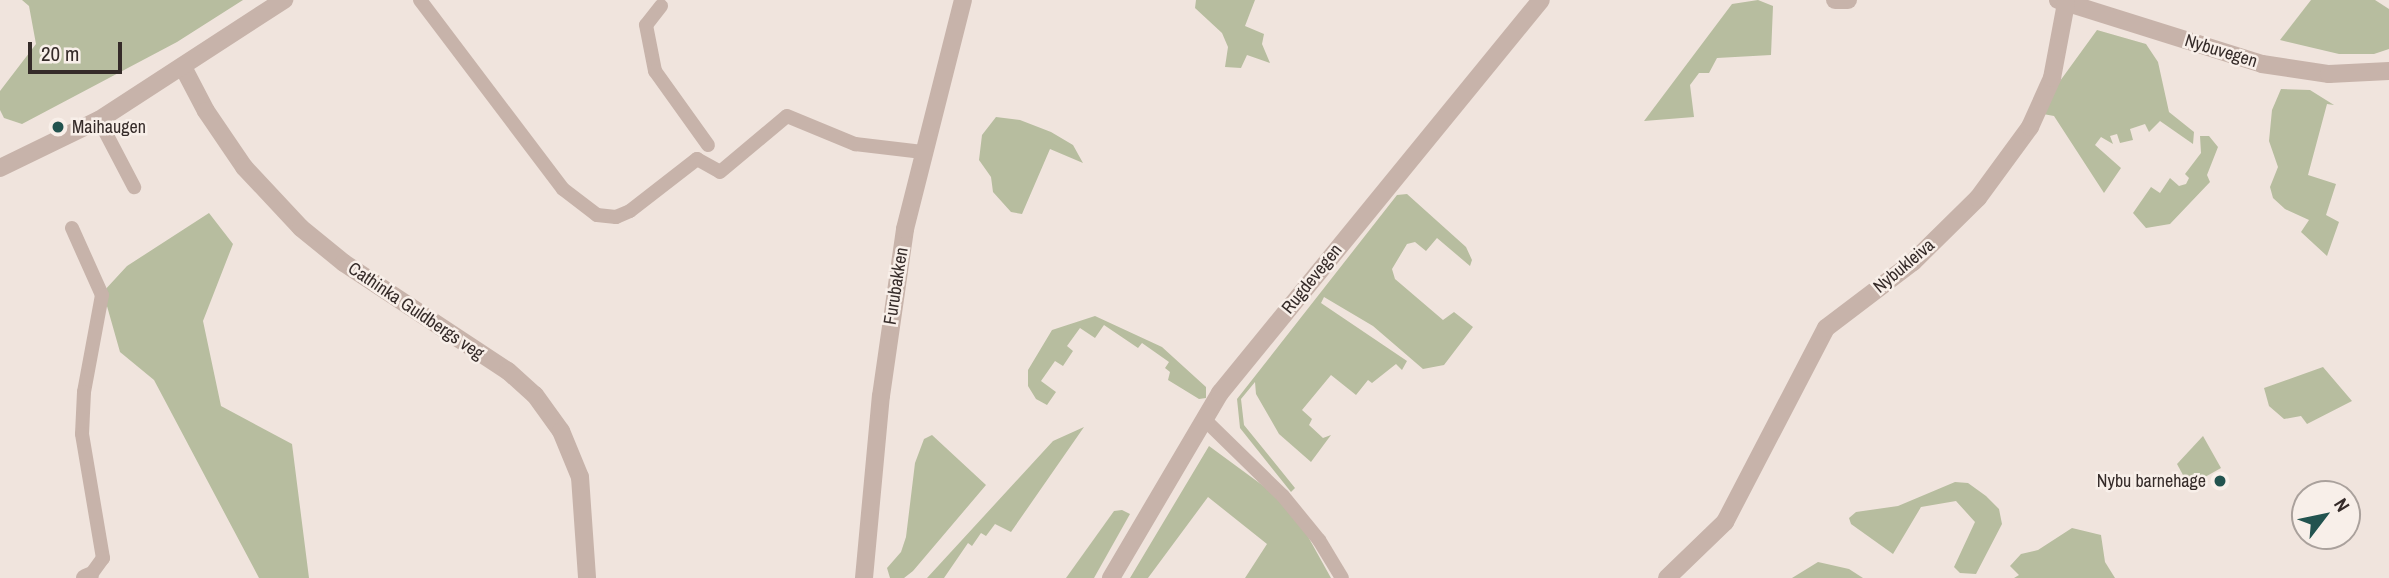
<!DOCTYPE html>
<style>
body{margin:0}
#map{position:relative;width:2389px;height:578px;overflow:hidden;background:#f0e4dd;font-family:"Archivo Narrow",sans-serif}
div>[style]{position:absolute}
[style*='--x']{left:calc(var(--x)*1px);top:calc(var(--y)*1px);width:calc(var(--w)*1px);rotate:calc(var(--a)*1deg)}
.green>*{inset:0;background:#b7bd9f}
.service>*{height:14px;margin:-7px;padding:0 7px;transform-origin:7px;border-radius:7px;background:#c7b3aa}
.minor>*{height:18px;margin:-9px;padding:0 9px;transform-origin:9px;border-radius:9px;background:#c7b3aa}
.tertiary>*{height:18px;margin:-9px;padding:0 9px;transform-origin:9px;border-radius:9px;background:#c7b3aa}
.dots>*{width:19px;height:19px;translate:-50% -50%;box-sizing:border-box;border:4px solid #f8efe9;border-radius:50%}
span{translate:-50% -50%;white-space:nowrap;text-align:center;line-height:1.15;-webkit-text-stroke:5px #f8efe9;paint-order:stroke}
.street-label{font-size:18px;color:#352b29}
.poi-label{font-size:18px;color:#352b29}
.left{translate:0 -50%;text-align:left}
.right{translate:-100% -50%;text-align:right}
.north{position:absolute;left:2291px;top:480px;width:70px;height:70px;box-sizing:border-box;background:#f8efe9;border:2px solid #aaa19c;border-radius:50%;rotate:58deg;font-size:19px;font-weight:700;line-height:28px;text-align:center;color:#352b29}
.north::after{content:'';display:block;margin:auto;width:24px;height:32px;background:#22534f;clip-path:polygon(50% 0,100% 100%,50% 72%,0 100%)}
.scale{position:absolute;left:28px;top:42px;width:94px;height:32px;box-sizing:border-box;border:4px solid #352b29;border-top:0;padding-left:9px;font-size:21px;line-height:24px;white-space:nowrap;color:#352b29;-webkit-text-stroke:5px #f8efe9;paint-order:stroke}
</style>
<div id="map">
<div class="green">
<i style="clip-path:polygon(22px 0,243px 0,177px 42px,22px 124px,4px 118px,0 110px,0 91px,36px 44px,29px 6px)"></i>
<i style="clip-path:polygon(1196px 0,1255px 0,1245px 26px,1264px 34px,1262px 44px,1270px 63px,1247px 55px,1241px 68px,1225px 67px,1228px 47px,1222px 33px,1195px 8px)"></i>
<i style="clip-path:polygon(1758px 0,1773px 6px,1771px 55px,1717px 58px,1709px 73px,1699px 73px,1690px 85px,1694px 117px,1644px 121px,1732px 4px)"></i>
<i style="clip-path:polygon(2311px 0,2375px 0,2389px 9px,2389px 49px,2374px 54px,2339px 54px,2280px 40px)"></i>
<i style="clip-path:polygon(2097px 30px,2146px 44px,2158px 62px,2169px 112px,2194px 132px,2193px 144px,2160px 121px,2149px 132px,2145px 124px,2130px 129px,2133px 140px,2120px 143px,2117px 134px,2110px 136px,2113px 144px,2101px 137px,2095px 145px,2121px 168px,2104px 193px,2054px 116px,2043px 114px,2060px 81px)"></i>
<i style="clip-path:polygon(2281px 89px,2310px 90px,2334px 105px,2327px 104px,2308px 175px,2336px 184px,2326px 215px,2339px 222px,2327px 256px,2301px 232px,2309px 220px,2285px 209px,2273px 198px,2270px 187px,2278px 167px,2269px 141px,2272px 110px)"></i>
<i style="clip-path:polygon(996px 117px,1020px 120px,1051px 132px,1073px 145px,1083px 163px,1050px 149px,1022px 214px,1011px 212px,993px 192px,991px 177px,979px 160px,982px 135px)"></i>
<i style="clip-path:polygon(2200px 136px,2209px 136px,2218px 147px,2207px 175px,2210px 182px,2170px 224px,2146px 228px,2133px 213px,2151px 187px,2160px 193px,2170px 178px,2179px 186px,2186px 184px,2189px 178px,2185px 174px,2201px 153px)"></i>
<i style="clip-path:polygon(1407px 194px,1466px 247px,1472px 260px,1470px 266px,1437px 238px,1426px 251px,1415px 242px,1407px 244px,1392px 269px,1395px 279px,1443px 320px,1454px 312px,1473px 327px,1444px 365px,1423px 369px,1373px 326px,1324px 297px,1321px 303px,1407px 361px,1402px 370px,1396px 364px,1372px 383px,1368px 380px,1356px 395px,1331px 375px,1302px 410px,1312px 419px,1309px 425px,1323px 438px,1331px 435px,1311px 462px,1279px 434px,1256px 394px,1255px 382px,1241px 399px,1244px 425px,1295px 488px,1291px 492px,1240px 428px,1237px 399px,1397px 195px)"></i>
<i style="clip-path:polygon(209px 213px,233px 244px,203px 321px,221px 406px,292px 444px,309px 578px,259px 578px,154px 380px,120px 352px,103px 292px,127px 266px)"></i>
<i style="clip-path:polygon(1095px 316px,1162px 347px,1206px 387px,1206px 398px,1199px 399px,1168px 380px,1170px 372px,1165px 368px,1169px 362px,1142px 343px,1138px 348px,1104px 325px,1095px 338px,1080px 328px,1067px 346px,1073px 351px,1063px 366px,1055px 361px,1041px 381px,1056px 392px,1047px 405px,1036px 399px,1028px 386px,1028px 370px,1052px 330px)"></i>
<i style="clip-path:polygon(2323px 367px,2352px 401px,2307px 424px,2301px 416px,2284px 419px,2269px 406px,2264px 388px)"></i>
<i style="clip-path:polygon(1084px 427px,1011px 532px,995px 524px,986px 536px,981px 533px,972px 546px,968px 543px,944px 578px,927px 578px,1053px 441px)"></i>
<i style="clip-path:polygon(932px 435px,986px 485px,913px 571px,904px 578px,890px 578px,887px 568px,901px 552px,906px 537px,915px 463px,924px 439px)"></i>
<i style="clip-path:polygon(2203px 436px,2221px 468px,2189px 486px,2177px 464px)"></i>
<i style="clip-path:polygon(1209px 446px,1277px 496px,1306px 533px,1331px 578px,1245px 578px,1267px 544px,1208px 497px,1148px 578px,1130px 578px)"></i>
<i style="clip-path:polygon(1955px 482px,1968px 483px,1986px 496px,1999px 509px,2002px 524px,1976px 574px,1960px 573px,1954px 567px,1975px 522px,1956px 501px,1921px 507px,1893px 554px,1851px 524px,1849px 518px,1856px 512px,1898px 506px)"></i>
<i style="clip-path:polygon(1122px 510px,1130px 514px,1094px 578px,1066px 578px,1114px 511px)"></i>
<i style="clip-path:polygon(2072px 528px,2101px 535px,2105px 562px,2115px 578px,2014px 578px,2019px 575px,2010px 566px,2021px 554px,2038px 550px)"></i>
<i style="clip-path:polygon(1818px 562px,1849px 569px,1863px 578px,1792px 578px)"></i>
</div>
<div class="service">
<i style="--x:420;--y:0;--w:237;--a:52.9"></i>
<i style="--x:563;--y:189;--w:43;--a:37.4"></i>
<i style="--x:597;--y:215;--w:19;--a:6"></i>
<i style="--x:616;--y:217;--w:15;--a:-23"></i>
<i style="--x:630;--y:211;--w:85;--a:-37.8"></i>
<i style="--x:697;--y:159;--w:26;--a:29"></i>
<i style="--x:720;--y:172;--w:87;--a:-39.9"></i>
<i style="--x:787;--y:116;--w:74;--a:22.4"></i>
<i style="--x:855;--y:144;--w:68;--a:6.7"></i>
<i style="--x:661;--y:6;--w:24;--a:128"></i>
<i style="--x:646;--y:25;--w:47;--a:78.9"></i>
<i style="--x:655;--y:71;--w:91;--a:54.4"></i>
<i style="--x:99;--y:120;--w:76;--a:62.4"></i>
<i style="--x:72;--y:228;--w:73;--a:65.9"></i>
<i style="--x:102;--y:295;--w:99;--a:100.5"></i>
<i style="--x:84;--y:392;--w:42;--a:92.7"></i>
<i style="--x:82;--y:434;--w:126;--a:80.4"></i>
<i style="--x:103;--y:558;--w:22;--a:126"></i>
<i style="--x:1204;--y:419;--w:110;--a:44.3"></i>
<i style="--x:1283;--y:496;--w:57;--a:50.7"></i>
<i style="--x:1319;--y:540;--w:44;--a:58.8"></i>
</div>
<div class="minor">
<i style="--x:1835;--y:0;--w:13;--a:0"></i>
<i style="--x:2058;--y:0;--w:214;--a:17.4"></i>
<i style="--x:2262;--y:64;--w:68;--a:8.5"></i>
<i style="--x:2329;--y:74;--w:60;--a:-2.9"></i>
<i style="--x:184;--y:69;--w:47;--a:62.4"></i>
<i style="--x:206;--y:111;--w:68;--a:55.8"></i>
<i style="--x:244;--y:167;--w:83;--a:46.9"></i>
<i style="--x:301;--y:228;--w:55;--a:39.1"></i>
<i style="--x:344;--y:263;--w:196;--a:33.4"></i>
<i style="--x:508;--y:371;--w:36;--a:42"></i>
<i style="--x:535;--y:395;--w:44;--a:54.2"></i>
<i style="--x:561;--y:431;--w:50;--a:67.6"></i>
<i style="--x:580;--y:477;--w:101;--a:86"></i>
<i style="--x:0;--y:168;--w:110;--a:-25.9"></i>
<i style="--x:99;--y:120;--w:221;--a:-33"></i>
<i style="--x:85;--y:578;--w:5;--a:-22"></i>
<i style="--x:1111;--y:578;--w:215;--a:-59.5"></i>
<i style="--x:1220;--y:393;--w:507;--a:-50.76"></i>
<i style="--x:1667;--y:578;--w:81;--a:-44"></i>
<i style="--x:1725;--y:522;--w:219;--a:-62.5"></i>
<i style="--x:1826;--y:328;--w:109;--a:-37.2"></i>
<i style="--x:1913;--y:262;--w:91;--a:-44.6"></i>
<i style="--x:1978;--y:198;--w:88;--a:-53.8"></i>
<i style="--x:2030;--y:127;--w:54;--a:-65.8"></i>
<i style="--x:2052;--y:78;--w:76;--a:-79.4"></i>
</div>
<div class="tertiary">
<i style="--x:864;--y:578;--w:183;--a:-84.7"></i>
<i style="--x:881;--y:396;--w:169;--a:-81.8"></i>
<i style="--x:905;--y:229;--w:236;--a:-75.8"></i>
</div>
<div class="dots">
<i style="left:58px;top:127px;background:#22534f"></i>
<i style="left:2220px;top:481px;background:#22534f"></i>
</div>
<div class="street-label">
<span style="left:2221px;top:51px;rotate:17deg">Nybuvegen</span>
<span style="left:1904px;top:266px;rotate:-40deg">Nybukleiva</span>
<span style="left:1312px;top:279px;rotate:-51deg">Rugdevegen</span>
<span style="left:896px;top:286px;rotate:-81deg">Furubakken</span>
<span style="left:416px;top:311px;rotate:34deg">Cathinka Guldbergs veg</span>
</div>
<div class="poi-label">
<span class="left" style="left:72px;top:127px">Maihaugen</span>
<span class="right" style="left:2206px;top:481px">Nybu barnehage</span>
</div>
<div class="north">N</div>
<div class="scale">20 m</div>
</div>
